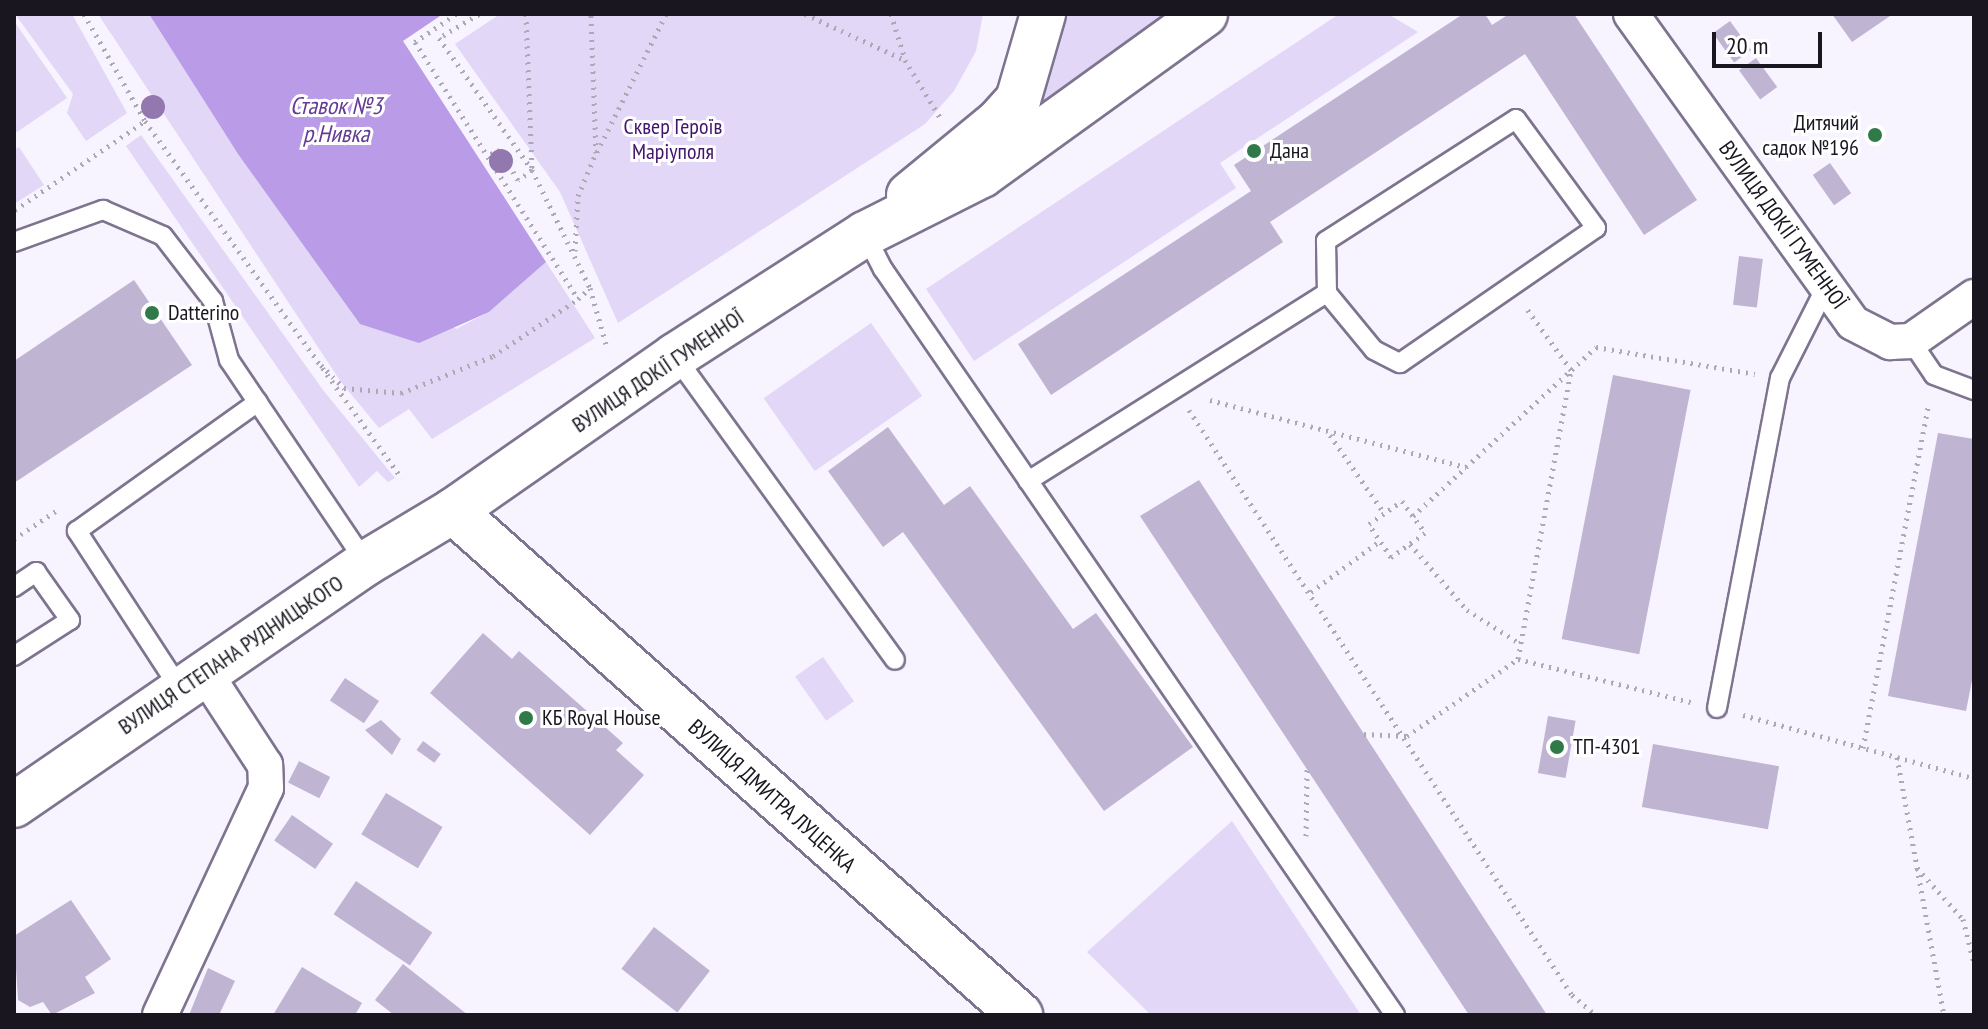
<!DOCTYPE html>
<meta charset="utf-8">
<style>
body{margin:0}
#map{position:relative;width:1988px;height:1029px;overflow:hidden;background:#f7f3ff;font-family:"PT Sans Narrow",sans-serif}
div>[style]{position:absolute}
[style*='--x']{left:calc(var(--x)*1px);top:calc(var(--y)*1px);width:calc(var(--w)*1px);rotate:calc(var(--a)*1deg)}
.green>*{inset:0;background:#e2d7f6;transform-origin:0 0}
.water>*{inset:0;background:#b99be8}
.building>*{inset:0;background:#bfb4d2;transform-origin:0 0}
.path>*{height:5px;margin-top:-2.5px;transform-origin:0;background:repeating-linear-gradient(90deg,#ada9b4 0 2px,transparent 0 8px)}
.roads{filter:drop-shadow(2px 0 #7e748f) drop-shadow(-2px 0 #7e748f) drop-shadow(0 2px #7e748f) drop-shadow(0 -2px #7e748f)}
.service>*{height:18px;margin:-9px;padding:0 9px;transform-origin:9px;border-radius:9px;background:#fff}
.minor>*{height:34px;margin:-17px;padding:0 17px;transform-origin:17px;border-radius:17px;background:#fff}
.tertiary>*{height:44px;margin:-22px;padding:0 22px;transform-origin:22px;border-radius:22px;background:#fff}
.secondary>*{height:44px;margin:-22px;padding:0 22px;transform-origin:22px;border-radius:22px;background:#fff}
.trees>*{width:24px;height:24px;margin:-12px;border-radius:50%;background:#9378af}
.dots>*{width:22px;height:22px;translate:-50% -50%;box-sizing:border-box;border:4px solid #fff;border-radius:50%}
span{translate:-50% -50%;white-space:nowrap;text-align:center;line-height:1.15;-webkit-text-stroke:6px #fff;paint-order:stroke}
.poi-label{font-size:22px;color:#1a1620}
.right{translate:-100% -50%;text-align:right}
.left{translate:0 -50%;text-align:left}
.park-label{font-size:22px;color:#42146d}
.street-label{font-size:22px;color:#1a1620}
.water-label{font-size:24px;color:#633b94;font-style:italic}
.frame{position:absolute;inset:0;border:16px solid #1a1620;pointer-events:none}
.scale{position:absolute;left:1712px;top:32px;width:110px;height:36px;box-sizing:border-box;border:4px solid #1a1620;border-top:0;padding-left:10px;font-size:24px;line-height:28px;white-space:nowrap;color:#1a1620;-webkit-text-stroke:6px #fff;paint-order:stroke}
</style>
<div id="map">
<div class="green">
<i style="clip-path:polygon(15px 14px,72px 14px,127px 113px,86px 141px,67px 113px,73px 94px)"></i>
<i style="clip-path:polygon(98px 14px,149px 14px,238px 154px,456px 329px,489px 312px,546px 262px,595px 338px,432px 439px,409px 409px,379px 428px,341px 382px)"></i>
<i style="clip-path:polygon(500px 14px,983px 14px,976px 51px,954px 91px,925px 124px,618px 323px,560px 192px,455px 44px)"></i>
<i style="clip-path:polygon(1065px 14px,1185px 14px,1038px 117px)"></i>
<i style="clip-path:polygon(1339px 14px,1388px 14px,1418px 32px,1220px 163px,1236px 188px,974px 361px,926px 289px)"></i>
<i style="clip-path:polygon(14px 21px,67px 98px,14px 134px)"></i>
<i style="clip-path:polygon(141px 135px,323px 390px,395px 478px,388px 482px,377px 471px,359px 487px,126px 146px)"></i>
<i style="clip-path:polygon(19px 147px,44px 185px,14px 204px,14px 150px)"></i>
<i style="left:871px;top:323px;width:89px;height:131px;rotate:55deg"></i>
<i style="left:823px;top:657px;width:54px;height:34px;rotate:55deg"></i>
<i style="clip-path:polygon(1232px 821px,1361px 1015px,1151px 1015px,1087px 952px)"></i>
</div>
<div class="water">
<i style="clip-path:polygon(149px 14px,443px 14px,403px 41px,546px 262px,489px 312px,419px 343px,360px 324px,238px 154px)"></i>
</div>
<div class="building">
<i style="clip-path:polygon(1463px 14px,1485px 14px,1492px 25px,1509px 14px,1574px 14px,1697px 200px,1644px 235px,1525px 54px,1270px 222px,1283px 242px,1051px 395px,1018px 344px,1251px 191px,1234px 165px)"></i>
<i style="clip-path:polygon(1832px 14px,1893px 14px,1852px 42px)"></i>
<i style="left:1730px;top:21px;width:36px;height:21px;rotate:54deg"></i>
<i style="left:1756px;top:58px;width:36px;height:21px;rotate:54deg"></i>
<i style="left:1830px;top:163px;width:37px;height:21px;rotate:55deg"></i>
<i style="left:1739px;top:256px;width:24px;height:49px;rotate:7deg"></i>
<i style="clip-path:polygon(134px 280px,192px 365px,14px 483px,14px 361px)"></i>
<i style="left:1613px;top:375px;width:79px;height:269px;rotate:11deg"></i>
<i style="clip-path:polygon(888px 427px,944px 505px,970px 486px,1073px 629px,1096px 613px,1193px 747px,1104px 811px,903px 532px,883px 547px,828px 471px)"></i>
<i style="clip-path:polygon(1938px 433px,1974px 439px,1974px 670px,1966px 711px,1888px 696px)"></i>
<i style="clip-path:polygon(1199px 480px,1364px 734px,1547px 1015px,1469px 1015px,1140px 516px)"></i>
<i style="clip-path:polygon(483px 633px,512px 659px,519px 651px,623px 743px,616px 750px,644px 775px,590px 835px,430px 693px)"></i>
<i style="left:345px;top:678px;width:41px;height:27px;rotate:34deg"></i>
<i style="left:1548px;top:716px;width:28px;height:58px;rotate:10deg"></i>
<i style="clip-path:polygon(381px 720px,401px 739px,392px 755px,365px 730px)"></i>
<i style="left:423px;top:741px;width:22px;height:11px;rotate:36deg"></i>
<i style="left:1653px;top:744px;width:128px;height:64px;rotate:10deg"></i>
<i style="left:299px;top:761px;width:35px;height:24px;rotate:27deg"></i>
<i style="left:386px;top:793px;width:66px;height:48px;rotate:31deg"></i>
<i style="left:292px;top:815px;width:50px;height:31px;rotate:35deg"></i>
<i style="left:356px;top:881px;width:92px;height:40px;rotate:34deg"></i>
<i style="clip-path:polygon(71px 900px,111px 959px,85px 977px,95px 993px,52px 1015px,43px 1002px,30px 1007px,18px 1000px,14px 936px)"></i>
<i style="left:654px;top:927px;width:71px;height:53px;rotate:38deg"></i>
<i style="clip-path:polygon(403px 964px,468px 1015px,394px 1015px,375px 1000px)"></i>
<i style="clip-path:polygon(302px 967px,362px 1003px,355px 1015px,273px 1015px)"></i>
<i style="clip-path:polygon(208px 968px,235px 981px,219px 1015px,189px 1015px)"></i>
</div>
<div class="path">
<i style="--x:84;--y:14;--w:123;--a:60.3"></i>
<i style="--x:145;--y:121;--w:440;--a:54.3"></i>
<i style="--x:456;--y:14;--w:50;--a:145.7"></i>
<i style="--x:415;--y:42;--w:304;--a:57.6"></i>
<i style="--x:578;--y:299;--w:16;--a:-43"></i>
<i style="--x:479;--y:14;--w:47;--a:149"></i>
<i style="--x:439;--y:38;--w:161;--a:54.8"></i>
<i style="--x:532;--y:170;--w:17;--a:144"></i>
<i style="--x:518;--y:180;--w:35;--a:-121"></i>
<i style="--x:500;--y:150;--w:15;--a:157"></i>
<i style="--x:526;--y:14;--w:156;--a:87.8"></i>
<i style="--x:532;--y:170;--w:131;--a:63.8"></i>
<i style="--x:590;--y:288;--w:58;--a:74.1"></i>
<i style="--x:805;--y:14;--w:110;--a:24.7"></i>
<i style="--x:905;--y:60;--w:69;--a:58.6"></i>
<i style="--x:891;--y:14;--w:47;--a:72.7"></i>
<i style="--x:597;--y:152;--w:154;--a:-63.4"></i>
<i style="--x:15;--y:210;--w:158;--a:-34.4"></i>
<i style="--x:575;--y:251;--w:55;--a:-86.9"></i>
<i style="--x:578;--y:196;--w:47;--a:-67.3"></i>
<i style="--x:596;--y:153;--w:139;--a:-92.1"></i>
<i style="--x:321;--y:365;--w:33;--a:45"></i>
<i style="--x:344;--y:388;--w:57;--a:5"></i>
<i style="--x:401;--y:393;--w:99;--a:-21.9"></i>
<i style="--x:493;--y:356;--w:102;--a:-33.8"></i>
<i style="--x:1210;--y:400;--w:265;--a:14.7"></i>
<i style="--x:1189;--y:410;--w:699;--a:56.79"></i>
<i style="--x:1572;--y:995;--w:31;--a:40"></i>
<i style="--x:1330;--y:435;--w:95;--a:55.3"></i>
<i style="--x:1402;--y:501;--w:39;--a:54"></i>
<i style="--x:1425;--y:533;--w:42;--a:144.8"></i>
<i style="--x:1391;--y:557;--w:40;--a:-124"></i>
<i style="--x:1369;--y:524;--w:40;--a:-34.9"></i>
<i style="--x:1413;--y:516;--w:249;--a:-42.7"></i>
<i style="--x:1596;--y:347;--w:161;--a:9.6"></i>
<i style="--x:14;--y:539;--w:50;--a:-33.7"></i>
<i style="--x:1410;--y:544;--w:87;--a:49.2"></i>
<i style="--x:1467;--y:610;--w:64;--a:32.2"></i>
<i style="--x:1311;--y:592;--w:86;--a:-36.5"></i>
<i style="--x:1518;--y:659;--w:178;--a:14"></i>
<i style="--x:1743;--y:715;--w:239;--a:15.3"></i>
<i style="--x:1364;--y:734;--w:43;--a:2.7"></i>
<i style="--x:1407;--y:736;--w:135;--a:-34.7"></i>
<i style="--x:1518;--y:659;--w:294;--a:-79.6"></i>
<i style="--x:1571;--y:370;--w:79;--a:-125.7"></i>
<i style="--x:1863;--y:748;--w:351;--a:-79.2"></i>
<i style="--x:1897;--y:757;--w:262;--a:79.7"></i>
<i style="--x:1306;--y:836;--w:67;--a:-89.1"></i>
<i style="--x:1917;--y:868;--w:69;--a:48"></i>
<i style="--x:1963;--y:919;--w:45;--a:76"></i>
</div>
<div class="roads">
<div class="service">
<i style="--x:865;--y:234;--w:39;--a:63"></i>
<i style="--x:883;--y:269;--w:905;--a:55.54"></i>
<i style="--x:14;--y:242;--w:95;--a:-19.8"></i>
<i style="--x:103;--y:210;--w:65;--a:23.4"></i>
<i style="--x:163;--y:236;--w:82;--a:52.4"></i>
<i style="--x:213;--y:301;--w:61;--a:74.8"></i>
<i style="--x:229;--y:360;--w:245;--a:56"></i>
<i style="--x:1911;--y:341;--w:41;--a:55.9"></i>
<i style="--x:1934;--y:375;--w:43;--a:20.6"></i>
<i style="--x:675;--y:356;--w:375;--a:54.1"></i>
<i style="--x:1028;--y:481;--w:353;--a:-32.2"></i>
<i style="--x:1327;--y:293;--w:74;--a:50.5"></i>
<i style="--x:1374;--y:350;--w:29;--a:27"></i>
<i style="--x:1400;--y:363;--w:238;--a:-34.6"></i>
<i style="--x:1596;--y:228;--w:135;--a:-126.3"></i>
<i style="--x:1516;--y:119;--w:226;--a:147.3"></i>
<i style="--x:1326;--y:241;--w:52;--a:88.9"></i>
<i style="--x:14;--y:587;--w:27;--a:-34"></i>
<i style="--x:36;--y:572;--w:59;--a:54.7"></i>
<i style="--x:70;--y:620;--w:67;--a:147.3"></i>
<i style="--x:180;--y:689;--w:189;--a:-123.1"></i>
<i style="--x:77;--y:531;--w:222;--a:-35.5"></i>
<i style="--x:1717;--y:708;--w:336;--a:-79.2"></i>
<i style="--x:1780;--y:378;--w:102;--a:-63.2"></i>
</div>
<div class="minor">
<i style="--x:1631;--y:14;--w:380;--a:54.3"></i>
<i style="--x:1853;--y:323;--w:42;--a:27.2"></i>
<i style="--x:1890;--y:342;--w:21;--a:-3"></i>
<i style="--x:1911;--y:341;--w:77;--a:-34.9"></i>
<i style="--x:160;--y:1015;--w:251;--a:-65"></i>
<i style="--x:266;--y:788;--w:23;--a:-92"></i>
<i style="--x:265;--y:765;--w:110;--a:-123.1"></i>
</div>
<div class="tertiary">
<i style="--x:909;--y:195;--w:115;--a:-39.4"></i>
<i style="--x:998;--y:122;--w:30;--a:-48"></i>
<i style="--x:1018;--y:100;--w:90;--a:-73.8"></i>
<i style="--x:453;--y:511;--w:271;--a:-34.9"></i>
<i style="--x:675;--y:356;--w:226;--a:-32.7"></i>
<i style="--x:865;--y:234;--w:131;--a:-26.8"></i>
<i style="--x:982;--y:175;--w:275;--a:-35.8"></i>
</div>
<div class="secondary">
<i style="--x:14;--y:805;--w:427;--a:-34.5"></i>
<i style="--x:366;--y:563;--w:101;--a:-30.9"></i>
<i style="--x:453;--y:511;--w:759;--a:41.63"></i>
</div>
</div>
<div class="trees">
<i style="left:153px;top:107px"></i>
<i style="left:501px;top:161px"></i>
</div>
<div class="dots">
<i style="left:1875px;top:135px;background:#2f7a48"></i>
<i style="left:1254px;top:151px;background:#2f7a48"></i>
<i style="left:152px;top:313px;background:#2f7a48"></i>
<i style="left:526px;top:718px;background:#2f7a48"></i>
<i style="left:1557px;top:747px;background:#2f7a48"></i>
</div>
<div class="poi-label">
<span class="right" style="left:1859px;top:135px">Дитячий<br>садок №196</span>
<span class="left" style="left:1270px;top:151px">Дана</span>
<span class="left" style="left:168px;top:313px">Datterino</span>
<span class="left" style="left:542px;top:718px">КБ Royal House</span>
<span class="left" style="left:1573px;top:747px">ТП-4301</span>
</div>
<div class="park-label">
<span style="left:673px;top:139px">Сквер Героїв<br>Маріуполя</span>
</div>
<div class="street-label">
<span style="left:1783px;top:225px;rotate:54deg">ВУЛИЦЯ ДОКІЇ ГУМЕННОЇ</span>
<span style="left:658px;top:371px;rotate:-34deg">ВУЛИЦЯ ДОКІЇ ГУМЕННОЇ</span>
<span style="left:231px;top:655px;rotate:-34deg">ВУЛИЦЯ СТЕПАНА РУДНИЦЬКОГО</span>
<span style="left:772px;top:796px;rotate:42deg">ВУЛИЦЯ ДМИТРА ЛУЦЕНКА</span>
</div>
<div class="water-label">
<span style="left:336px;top:120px">Ставок №3<br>р.Нивка</span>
</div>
<div class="frame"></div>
<div class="scale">20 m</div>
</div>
